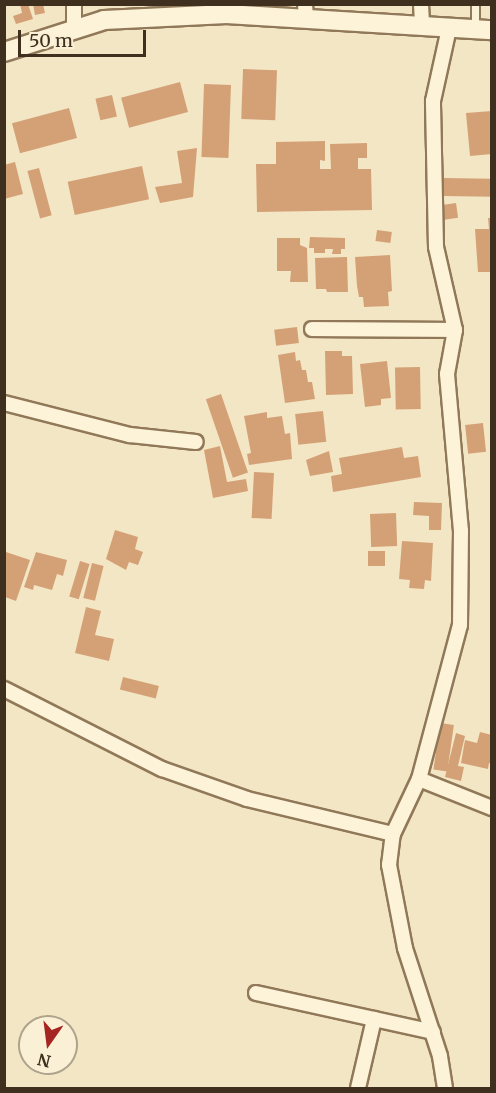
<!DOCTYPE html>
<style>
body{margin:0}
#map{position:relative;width:496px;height:1093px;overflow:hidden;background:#f3e6c4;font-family:Merriweather,serif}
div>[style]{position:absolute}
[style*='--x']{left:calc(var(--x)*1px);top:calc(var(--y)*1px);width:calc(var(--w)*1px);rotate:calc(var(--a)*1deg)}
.building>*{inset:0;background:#d4a177;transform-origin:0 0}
.roads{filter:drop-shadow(2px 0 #907858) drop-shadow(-2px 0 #907858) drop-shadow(0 2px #907858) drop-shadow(0 -2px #907858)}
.service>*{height:7px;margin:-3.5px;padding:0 3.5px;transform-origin:3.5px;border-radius:3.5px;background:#fcf3d9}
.minor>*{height:14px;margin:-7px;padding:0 7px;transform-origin:7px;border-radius:7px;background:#fcf3d9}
.tertiary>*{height:18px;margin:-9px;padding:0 9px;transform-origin:9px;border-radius:9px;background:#fcf3d9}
span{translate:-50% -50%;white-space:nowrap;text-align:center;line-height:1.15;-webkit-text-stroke:4.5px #f9f0d5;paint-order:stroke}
.frame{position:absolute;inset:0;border:6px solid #3e2f1e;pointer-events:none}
.north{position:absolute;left:18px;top:1015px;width:60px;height:60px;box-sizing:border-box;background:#f9f0d5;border:2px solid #aea38c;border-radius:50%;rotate:194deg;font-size:16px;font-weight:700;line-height:24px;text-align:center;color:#3e2f1e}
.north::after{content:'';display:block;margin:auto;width:21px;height:27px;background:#a52522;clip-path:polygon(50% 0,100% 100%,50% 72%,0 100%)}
.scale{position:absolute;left:18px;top:30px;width:128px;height:27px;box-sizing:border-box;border:3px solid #3e2f1e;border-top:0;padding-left:8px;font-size:18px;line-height:21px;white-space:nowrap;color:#3e2f1e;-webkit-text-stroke:4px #f9f0d5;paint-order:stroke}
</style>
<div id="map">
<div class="building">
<i style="clip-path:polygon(20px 4px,28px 4px,33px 19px,16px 24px,13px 16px,22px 13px)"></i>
<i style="clip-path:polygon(33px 4px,43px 4px,45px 13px,35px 15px)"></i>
<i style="left:243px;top:69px;width:34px;height:50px;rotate:2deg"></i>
<i style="left:180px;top:82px;width:31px;height:61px;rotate:75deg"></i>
<i style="left:204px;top:84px;width:27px;height:73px;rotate:2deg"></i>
<i style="left:112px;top:95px;width:22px;height:17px;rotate:77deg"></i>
<i style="left:69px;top:108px;width:31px;height:59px;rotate:75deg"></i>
<i style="clip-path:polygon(492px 111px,492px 154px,470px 156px,466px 113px)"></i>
<i style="clip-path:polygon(325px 141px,325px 161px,320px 160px,320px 169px,331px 169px,330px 144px,367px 143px,367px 158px,358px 158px,358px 169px,371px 169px,372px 210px,257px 212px,256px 164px,276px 164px,276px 142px)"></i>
<i style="clip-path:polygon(197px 148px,193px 197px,160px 203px,155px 187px,182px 183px,177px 151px)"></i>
<i style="clip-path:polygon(15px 162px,23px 194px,4px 199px,4px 165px)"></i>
<i style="left:142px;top:166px;width:34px;height:76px;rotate:78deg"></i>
<i style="left:39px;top:168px;width:49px;height:12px;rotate:75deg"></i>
<i style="left:444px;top:178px;width:48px;height:18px;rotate:1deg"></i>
<i style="left:456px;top:203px;width:15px;height:14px;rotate:82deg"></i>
<i style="clip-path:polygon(488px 218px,492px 218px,492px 272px,478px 272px,475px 229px,489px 229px)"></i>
<i style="left:377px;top:230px;width:15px;height:11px;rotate:8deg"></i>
<i style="clip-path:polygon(310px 237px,345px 238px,345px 249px,341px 249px,341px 254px,332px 254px,333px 249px,325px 249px,325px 253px,314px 253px,314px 248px,309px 248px)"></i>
<i style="clip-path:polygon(277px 238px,300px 238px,300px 245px,307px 248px,308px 282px,290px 282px,291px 271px,277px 271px)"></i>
<i style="clip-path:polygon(390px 255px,392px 291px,388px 292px,389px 306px,364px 307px,363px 297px,359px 297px,357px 286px,355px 257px)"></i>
<i style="clip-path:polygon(347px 257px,348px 292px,327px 292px,326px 289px,316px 289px,315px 258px)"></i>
<i style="left:297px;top:327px;width:16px;height:23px;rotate:83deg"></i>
<i style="clip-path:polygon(325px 351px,342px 351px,342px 356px,352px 356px,353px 394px,326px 395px)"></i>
<i style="clip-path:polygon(295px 352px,296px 361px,300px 360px,302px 370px,306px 370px,308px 382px,312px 382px,315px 399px,285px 403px,278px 355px)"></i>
<i style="clip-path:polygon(387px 361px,391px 398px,381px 399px,381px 405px,365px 407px,360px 364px)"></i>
<i style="left:420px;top:367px;width:42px;height:25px;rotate:89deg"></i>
<i style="left:221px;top:394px;width:83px;height:16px;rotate:71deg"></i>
<i style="left:323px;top:411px;width:31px;height:28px;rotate:84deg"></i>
<i style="clip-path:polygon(267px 412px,267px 418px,282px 416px,285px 434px,290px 433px,292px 459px,249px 465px,247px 454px,251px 453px,244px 416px)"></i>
<i style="left:483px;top:423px;width:29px;height:18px;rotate:84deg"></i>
<i style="clip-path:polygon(220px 446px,227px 482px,246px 479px,248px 491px,213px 498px,204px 450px)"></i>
<i style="clip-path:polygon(402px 447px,404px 458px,418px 456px,421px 477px,333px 492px,331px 476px,342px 474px,339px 458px)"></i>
<i style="clip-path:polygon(329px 451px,333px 472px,310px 476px,306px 460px)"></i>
<i style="left:254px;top:472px;width:20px;height:46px;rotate:3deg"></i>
<i style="clip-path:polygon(414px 502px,442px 503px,441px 530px,429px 530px,429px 516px,413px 515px)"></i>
<i style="left:396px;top:513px;width:33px;height:26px;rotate:88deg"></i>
<i style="clip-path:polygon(115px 530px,138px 537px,135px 549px,143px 552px,138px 565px,129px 562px,126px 570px,106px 559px)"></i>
<i style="clip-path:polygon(402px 541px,433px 543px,431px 581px,425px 580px,424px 589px,409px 588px,410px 580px,399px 579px)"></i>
<i style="left:368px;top:551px;width:17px;height:15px"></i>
<i style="clip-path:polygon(6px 552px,30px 560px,16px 601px,5px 597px)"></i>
<i style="clip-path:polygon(36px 552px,67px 560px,63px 576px,57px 574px,52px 590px,34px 585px,33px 590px,24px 587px)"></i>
<i style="left:80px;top:561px;width:10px;height:37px;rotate:17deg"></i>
<i style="left:92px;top:563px;width:12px;height:36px;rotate:14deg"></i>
<i style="clip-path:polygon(86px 607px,101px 611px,95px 635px,114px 639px,109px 661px,75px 653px)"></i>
<i style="left:123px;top:677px;width:37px;height:13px;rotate:14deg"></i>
<i style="left:440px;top:723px;width:14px;height:47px;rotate:8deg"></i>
<i style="clip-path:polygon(480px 732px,492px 735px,492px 764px,489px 763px,488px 769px,461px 763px,465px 740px,477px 743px)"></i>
<i style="clip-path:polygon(456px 733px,465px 736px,458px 766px,464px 767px,461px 781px,445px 777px)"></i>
</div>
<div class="roads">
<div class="service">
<i style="--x:475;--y:27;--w:23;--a:-90"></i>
</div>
<div class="minor">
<i style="--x:74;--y:4;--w:25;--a:90"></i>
<i style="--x:305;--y:4;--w:16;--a:86"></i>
<i style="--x:421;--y:4;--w:21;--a:87"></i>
<i style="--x:312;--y:329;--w:143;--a:0.4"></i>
<i style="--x:4;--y:403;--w:130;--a:14.3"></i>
<i style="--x:130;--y:435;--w:66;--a:6.1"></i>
<i style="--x:4;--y:689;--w:177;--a:26.9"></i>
<i style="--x:162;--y:769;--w:90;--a:19.4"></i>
<i style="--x:247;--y:799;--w:150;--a:13.5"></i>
<i style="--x:419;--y:779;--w:79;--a:21.7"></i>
<i style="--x:256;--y:993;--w:181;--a:12.4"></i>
<i style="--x:358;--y:1088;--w:71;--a:-76.9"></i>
<i style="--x:445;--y:1088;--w:32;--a:-99"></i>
<i style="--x:440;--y:1056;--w:114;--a:-108"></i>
<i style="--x:405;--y:948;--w:85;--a:-100.9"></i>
<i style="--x:389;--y:865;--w:31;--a:-83"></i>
<i style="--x:393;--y:834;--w:61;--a:-64.7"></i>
<i style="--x:419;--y:779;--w:159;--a:-75.1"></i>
<i style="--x:460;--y:625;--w:94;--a:-89.4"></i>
<i style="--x:461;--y:531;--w:158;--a:-95.1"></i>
<i style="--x:447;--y:374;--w:45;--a:-79.7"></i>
<i style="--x:455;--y:330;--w:85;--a:-102.9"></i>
<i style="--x:436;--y:247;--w:146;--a:-91.2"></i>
<i style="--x:433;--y:101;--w:75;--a:-77.6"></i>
</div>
<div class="tertiary">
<i style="--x:4;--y:52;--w:105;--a:-17.7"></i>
<i style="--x:104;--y:20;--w:123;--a:-2.8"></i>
<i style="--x:227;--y:14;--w:265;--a:3.5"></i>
</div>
</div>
<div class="frame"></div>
<div class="north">N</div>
<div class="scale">50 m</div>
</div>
